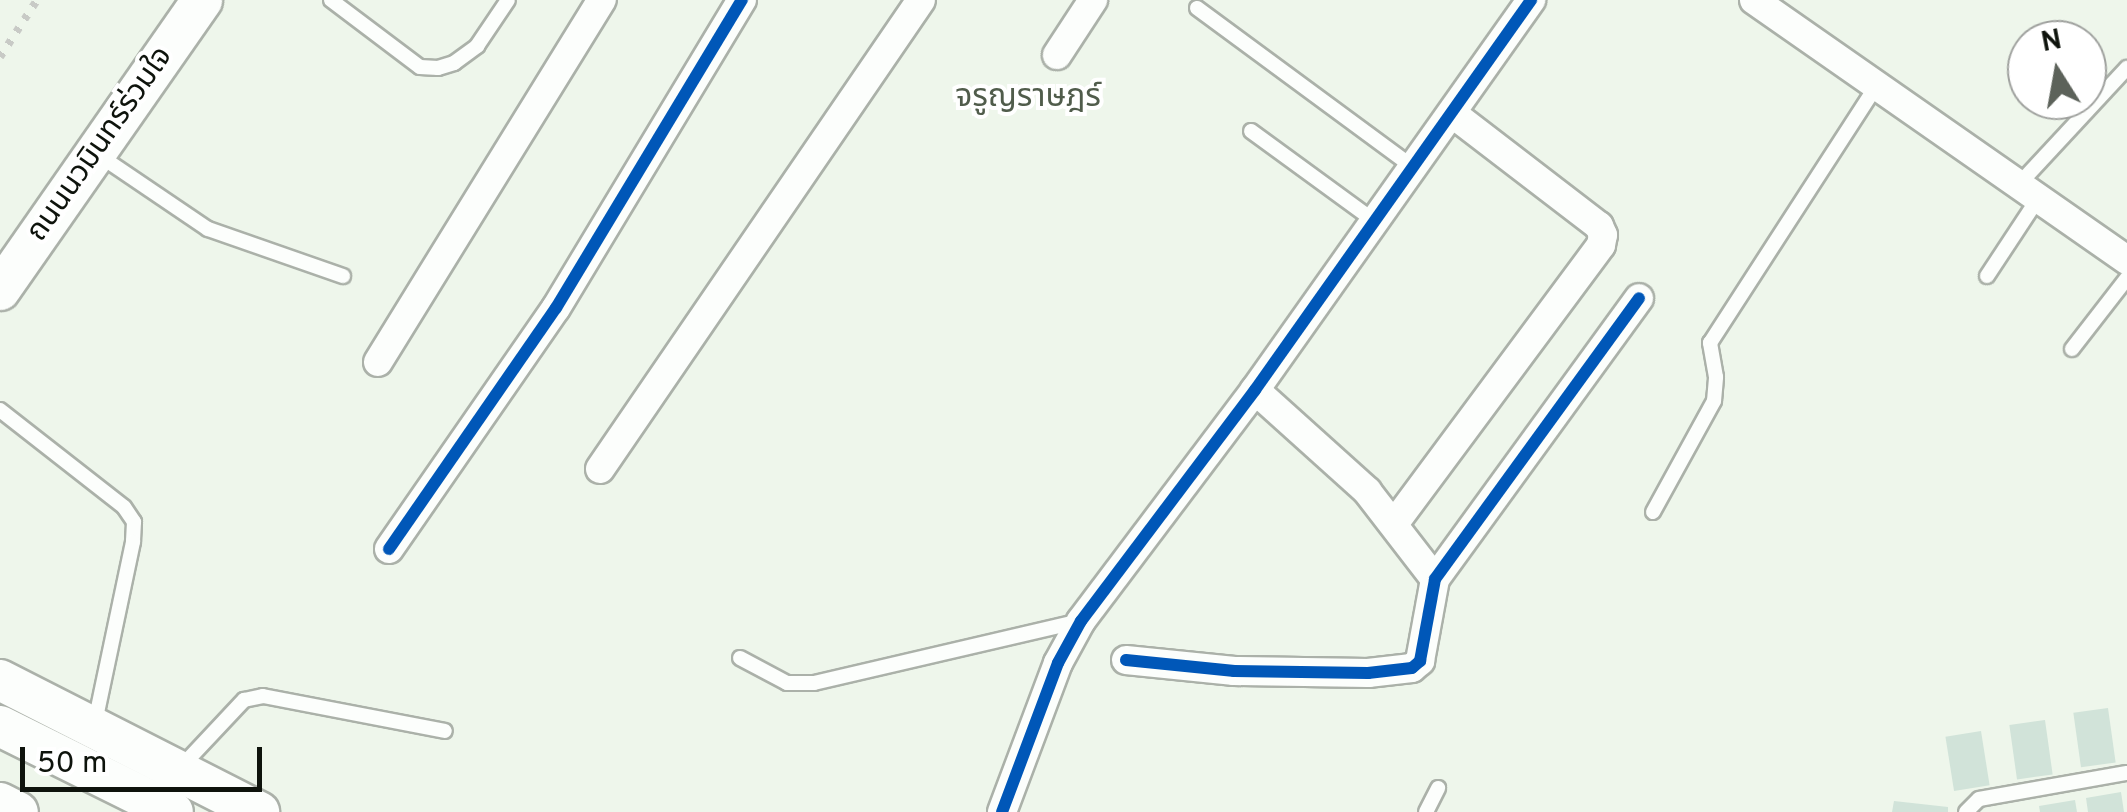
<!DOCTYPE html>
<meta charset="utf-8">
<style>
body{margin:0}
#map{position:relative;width:2127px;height:812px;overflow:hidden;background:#eef6eb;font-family:Overpass,"Noto Sans Thai",sans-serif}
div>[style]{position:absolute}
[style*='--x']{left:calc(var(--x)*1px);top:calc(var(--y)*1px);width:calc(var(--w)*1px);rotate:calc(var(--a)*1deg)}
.building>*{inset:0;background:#d1e3d9;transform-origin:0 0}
.roads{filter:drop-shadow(2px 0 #abb1a9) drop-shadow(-2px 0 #abb1a9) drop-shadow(0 2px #abb1a9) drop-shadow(0 -2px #abb1a9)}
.lane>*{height:14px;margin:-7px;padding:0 7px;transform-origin:7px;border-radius:7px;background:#fcfefc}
.street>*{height:28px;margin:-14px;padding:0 14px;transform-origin:14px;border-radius:14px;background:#fcfefc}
.secondary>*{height:40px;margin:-20px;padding:0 20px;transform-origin:20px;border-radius:20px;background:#fcfefc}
.rail>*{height:8px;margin-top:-4px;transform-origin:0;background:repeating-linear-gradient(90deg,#c8cac6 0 5px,transparent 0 15px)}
.cycleway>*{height:12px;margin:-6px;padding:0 6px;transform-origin:6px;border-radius:6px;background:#0057b8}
span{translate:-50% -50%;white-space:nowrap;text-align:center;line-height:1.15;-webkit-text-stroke:8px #fff;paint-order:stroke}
.street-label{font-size:30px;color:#0e130c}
.neighbourhood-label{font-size:32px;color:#505c4b}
.north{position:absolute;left:2007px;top:20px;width:100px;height:100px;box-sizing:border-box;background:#fff;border:2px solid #9fa19e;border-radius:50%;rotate:349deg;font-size:28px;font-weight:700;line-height:40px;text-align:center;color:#0e130c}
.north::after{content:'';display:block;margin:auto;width:35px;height:45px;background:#5c625a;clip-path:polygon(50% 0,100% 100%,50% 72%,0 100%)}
.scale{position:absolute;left:20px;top:747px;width:242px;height:45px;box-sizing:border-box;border:5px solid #0e130c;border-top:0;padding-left:12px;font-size:30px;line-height:35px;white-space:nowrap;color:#0e130c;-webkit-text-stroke:8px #fff;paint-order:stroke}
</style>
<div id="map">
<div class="building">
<i style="left:2108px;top:708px;width:55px;height:35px;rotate:82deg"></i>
<i style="left:2045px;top:720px;width:55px;height:36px;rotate:82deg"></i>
<i style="left:1981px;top:731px;width:55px;height:36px;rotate:81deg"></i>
<i style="clip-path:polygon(2121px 792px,2124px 812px,2088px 812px,2086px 798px)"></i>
<i style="clip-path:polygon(2075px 800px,2077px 812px,2040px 812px,2039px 806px)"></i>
<i style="clip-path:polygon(1894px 801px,1948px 807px,1948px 812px,1892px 812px)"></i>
</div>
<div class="roads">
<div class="lane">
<i style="--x:331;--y:0;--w:111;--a:37"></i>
<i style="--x:420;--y:67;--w:18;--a:3"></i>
<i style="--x:438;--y:68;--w:17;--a:-17"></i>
<i style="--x:454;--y:63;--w:29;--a:-36"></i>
<i style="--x:477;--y:46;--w:55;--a:-56"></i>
<i style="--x:1197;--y:8;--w:270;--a:36.4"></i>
<i style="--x:1251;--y:131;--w:155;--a:36.1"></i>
<i style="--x:100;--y:156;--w:130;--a:34.1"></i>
<i style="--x:208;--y:229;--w:143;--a:19.2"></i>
<i style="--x:2021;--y:182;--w:156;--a:-47.1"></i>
<i style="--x:1987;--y:276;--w:95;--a:-56.6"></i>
<i style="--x:2072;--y:349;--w:90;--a:-52.2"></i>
<i style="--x:0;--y:410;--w:157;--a:38"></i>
<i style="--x:124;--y:507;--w:18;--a:56"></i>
<i style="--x:134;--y:522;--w:20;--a:93"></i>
<i style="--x:133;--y:542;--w:184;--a:101.9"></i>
<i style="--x:1653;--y:512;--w:127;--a:-61.2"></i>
<i style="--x:1714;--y:401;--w:24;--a:-85"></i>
<i style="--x:1716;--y:377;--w:35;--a:-100"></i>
<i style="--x:1710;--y:343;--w:310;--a:-57.1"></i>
<i style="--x:740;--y:658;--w:53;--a:28"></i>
<i style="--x:787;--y:683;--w:27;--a:0"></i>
<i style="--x:814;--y:683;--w:274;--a:-13.1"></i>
<i style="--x:182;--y:766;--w:91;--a:-46.8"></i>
<i style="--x:244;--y:700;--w:19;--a:-12"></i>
<i style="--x:263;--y:696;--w:185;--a:10.9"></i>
<i style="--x:1426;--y:812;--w:27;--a:-63"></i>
<i style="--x:1966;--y:812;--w:18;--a:-45"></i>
<i style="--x:1979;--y:799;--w:150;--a:-10"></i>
</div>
<div class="street">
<i style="--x:1754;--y:0;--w:455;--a:34.9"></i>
<i style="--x:1057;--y:55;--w:66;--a:-56.8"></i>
<i style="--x:378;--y:362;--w:426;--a:-58.3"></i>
<i style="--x:1255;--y:390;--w:151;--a:42"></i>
<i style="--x:1367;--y:491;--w:111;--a:52.3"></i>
<i style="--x:600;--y:469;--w:568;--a:-55.61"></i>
<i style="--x:1394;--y:524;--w:347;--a:-53.4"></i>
<i style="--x:1601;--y:245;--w:10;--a:-79"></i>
<i style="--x:1603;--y:235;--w:10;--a:-114"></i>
<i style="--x:1599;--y:226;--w:185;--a:-142.5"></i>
<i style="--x:389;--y:549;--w:293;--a:-55.3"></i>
<i style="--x:556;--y:308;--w:360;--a:-58.9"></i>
<i style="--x:1126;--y:660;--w:109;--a:5.8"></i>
<i style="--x:1234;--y:671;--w:134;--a:0.9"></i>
<i style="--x:1368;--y:673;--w:44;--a:-6.5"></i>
<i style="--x:1412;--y:668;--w:11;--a:-41"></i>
<i style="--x:1420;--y:661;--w:83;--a:-79.6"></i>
<i style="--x:1435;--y:579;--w:347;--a:-54"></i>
<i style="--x:1002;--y:812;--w:159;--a:-69.4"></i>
<i style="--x:1058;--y:663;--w:48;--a:-61.3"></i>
<i style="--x:1081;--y:621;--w:289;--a:-53"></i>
<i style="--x:1255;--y:390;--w:478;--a:-54.7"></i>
</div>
<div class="secondary">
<i style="--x:0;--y:290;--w:353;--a:-55.1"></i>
<i style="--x:0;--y:680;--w:291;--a:27"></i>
<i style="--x:0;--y:726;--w:193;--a:26.4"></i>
<i style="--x:0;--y:803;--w:20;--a:27"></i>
</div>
</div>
<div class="rail">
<i style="--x:0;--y:57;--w:68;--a:-57"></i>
</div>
<div class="cycleway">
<i style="--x:389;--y:549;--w:293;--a:-55.3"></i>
<i style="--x:556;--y:308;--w:360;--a:-58.9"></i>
<i style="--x:1126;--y:660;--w:109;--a:5.8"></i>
<i style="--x:1234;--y:671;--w:134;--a:0.9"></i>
<i style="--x:1368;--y:673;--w:44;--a:-6.5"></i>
<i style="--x:1412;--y:668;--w:11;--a:-41"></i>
<i style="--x:1420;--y:661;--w:83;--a:-79.6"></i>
<i style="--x:1435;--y:579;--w:347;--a:-54"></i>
<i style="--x:1002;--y:812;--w:159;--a:-69.4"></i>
<i style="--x:1058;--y:663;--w:48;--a:-61.3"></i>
<i style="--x:1081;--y:621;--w:289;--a:-53"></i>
<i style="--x:1255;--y:390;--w:478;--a:-54.7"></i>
</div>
<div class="street-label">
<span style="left:101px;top:145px;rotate:-55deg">ถนนนวมินทร์ร่วมใจ</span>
</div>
<div class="neighbourhood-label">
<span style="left:1028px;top:98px">จรูญราษฎร์</span>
</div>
<div class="north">N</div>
<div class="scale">50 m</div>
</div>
